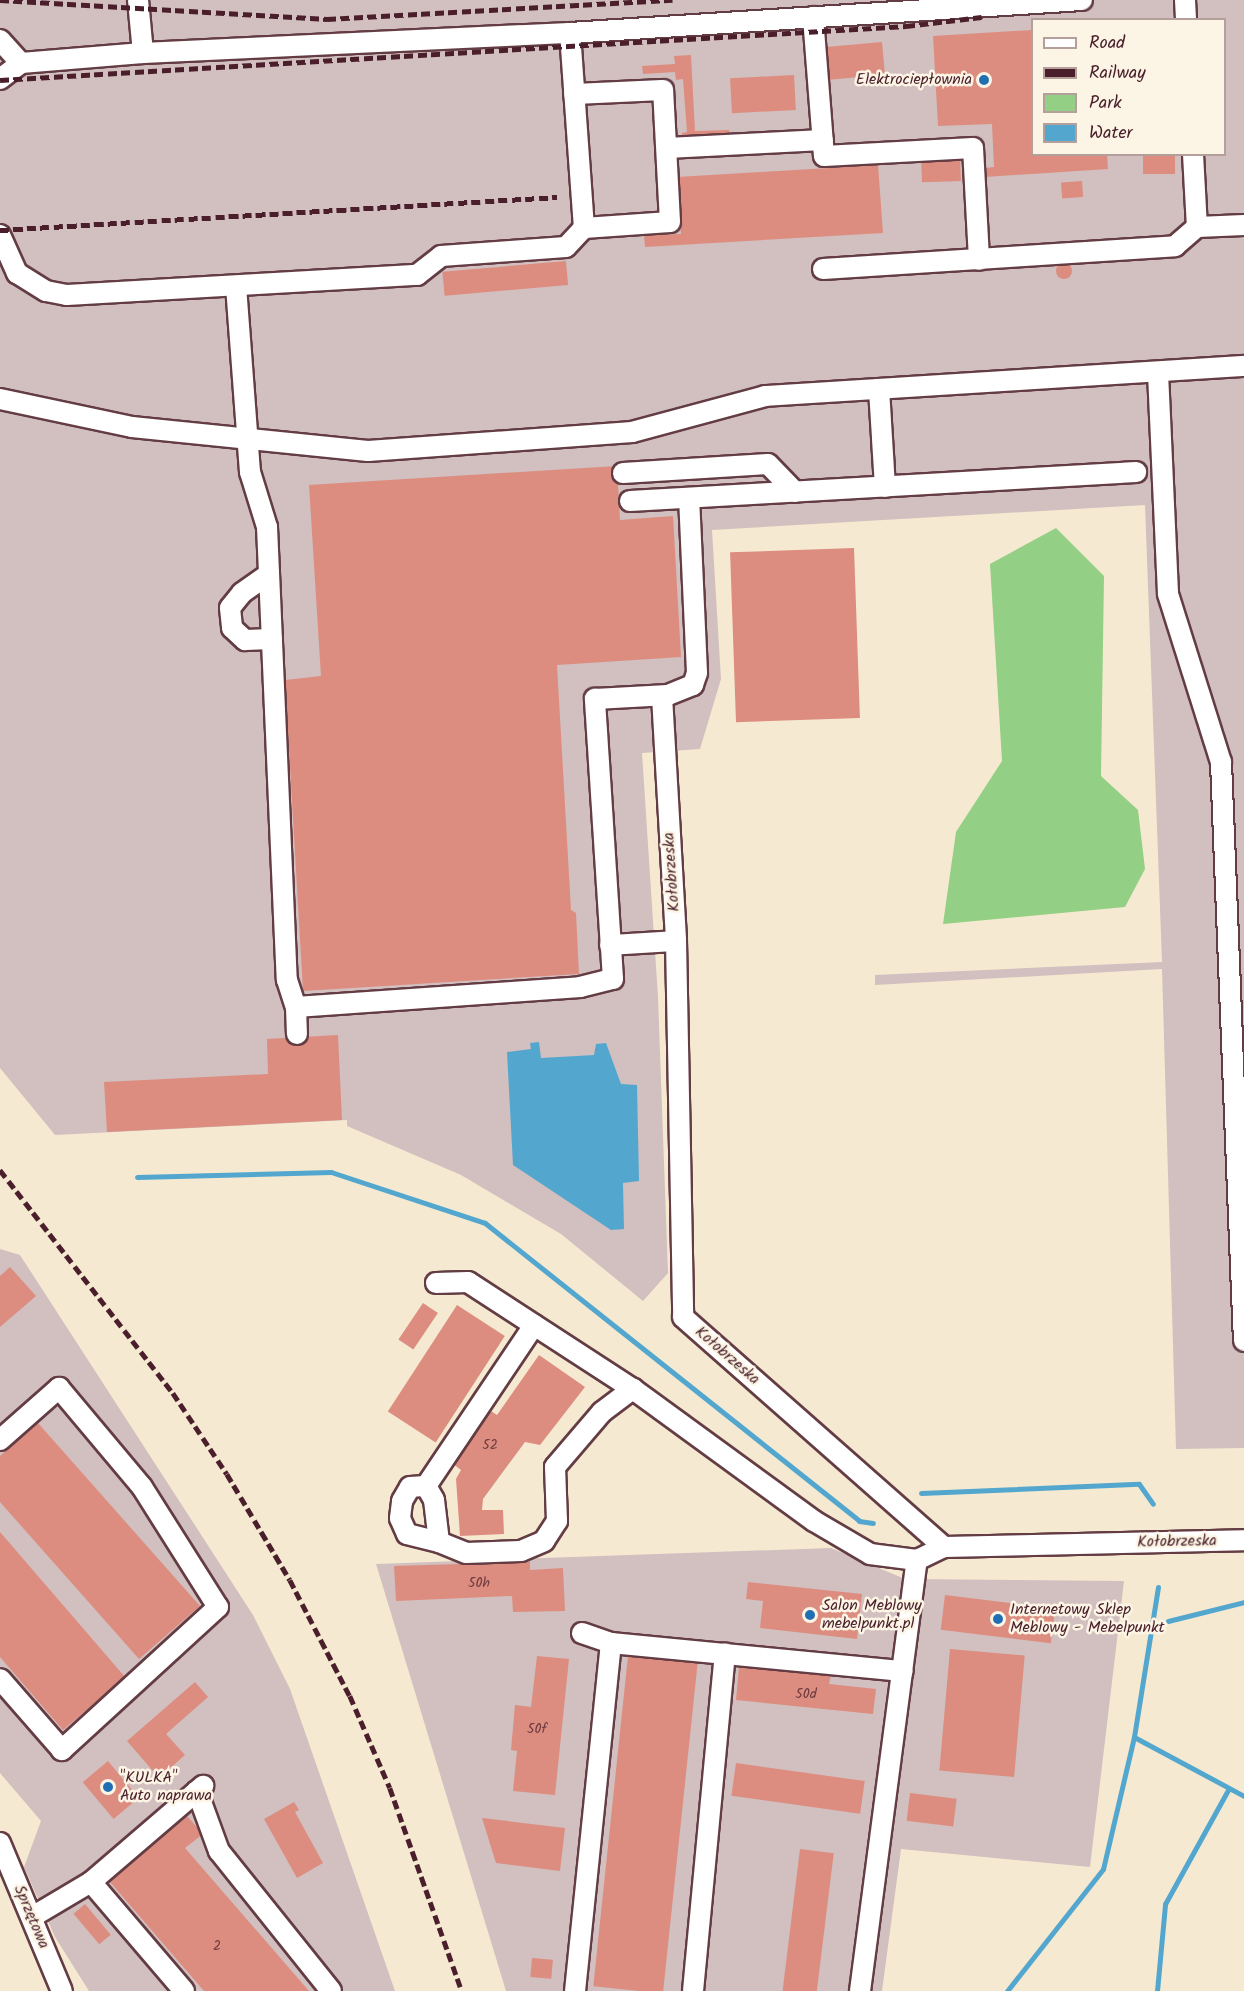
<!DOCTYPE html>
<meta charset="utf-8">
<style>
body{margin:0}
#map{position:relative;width:1244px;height:1991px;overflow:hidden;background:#f5ead1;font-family:Kalam,sans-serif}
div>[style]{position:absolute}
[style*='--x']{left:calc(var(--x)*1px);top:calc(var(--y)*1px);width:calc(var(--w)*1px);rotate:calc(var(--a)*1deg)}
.industrial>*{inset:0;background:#d2bfbf}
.green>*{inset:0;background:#93cf84}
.water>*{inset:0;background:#53a7cf}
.stream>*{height:5px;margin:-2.5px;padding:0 2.5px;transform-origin:2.5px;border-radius:2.5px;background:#53a7cf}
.building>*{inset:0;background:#dc8d7f;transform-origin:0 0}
.round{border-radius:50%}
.roads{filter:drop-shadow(2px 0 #643d44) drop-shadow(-2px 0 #643d44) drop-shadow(0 2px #643d44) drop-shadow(0 -2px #643d44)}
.minor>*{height:20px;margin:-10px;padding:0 10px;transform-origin:10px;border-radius:10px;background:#fff}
.rail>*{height:4.5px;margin-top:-2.25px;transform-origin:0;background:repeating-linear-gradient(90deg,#4a1f2b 0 9px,transparent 0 13.5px)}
.dots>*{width:16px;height:16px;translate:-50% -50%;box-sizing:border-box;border:3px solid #fcf5e5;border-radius:50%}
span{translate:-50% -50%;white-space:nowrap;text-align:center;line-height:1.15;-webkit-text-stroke:5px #fcf5e5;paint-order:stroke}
.number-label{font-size:14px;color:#6e3a40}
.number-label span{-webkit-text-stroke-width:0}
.poi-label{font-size:16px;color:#4a1f2b}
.right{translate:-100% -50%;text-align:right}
.left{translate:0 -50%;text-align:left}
.street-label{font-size:16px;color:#4a1f2b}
.legend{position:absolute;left:1031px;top:18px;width:195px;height:138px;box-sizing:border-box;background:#fcf5e5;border:2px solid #b59f9b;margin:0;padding:8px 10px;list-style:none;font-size:18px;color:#4a1f2b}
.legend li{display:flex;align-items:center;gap:12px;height:30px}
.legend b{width:30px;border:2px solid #b59f9b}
</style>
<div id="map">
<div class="industrial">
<i style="clip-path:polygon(evenodd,0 0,1244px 0,1244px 1448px,1176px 1449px,1162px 969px,875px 985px,875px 975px,1162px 962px,1145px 505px,712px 530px,721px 679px,700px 749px,642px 753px,658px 997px,668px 1273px,643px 1301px,561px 1234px,461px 1175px,347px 1126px,347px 1120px,55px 1135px,0 1068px,0 0,1032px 20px,1224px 20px,1224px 154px,1032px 154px,1032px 20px)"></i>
<i style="clip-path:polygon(0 1249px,20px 1255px,253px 1615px,290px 1689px,395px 1991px,89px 1991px,55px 1937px,24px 1867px,41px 1821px,0 1773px)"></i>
<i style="clip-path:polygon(831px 1548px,905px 1579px,1124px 1581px,1090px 1867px,901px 1849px,882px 1991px,506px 1991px,376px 1564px)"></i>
</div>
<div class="green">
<i style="clip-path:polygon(1056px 528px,1104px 576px,1101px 776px,1138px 810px,1145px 869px,1125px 907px,943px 924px,956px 832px,1002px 761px,990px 564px)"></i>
</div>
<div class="water">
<i style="clip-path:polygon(539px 1042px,541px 1058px,594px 1055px,596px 1044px,606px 1043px,621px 1084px,637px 1085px,639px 1181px,623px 1183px,624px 1229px,611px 1230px,513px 1165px,507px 1052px,531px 1049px,530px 1043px)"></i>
</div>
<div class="stream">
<i style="--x:137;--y:1177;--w:194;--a:-1.5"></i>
<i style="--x:331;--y:1172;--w:162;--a:18.3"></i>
<i style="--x:485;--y:1223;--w:478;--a:38.5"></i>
<i style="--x:859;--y:1521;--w:14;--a:8"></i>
<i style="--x:921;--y:1493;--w:218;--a:-2.4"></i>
<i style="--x:1139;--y:1484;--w:24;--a:55"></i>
<i style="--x:1158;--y:1587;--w:152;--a:99.1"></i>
<i style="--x:1134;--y:1737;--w:125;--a:28.2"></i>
<i style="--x:1168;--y:1621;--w:78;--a:-14"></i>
<i style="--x:1007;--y:1991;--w:155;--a:-51.8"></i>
<i style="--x:1103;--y:1869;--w:136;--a:-76.8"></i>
<i style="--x:1157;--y:1991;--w:87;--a:-84.7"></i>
<i style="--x:1165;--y:1904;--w:132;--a:-61.1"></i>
</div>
<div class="building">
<i style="clip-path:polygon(1032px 30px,1032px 154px,1107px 154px,1108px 169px,985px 177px,985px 168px,994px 167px,992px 124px,938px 126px,933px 36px)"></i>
<i style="left:882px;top:42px;width:33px;height:56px;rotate:85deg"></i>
<i style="clip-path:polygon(691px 55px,695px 131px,729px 130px,730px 137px,682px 140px,682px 133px,687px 132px,683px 79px,676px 80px,675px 72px,643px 74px,642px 66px,675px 64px,674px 56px)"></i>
<i style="left:794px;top:75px;width:35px;height:64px;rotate:87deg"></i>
<i style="left:1143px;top:154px;width:32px;height:20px"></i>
<i style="left:960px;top:155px;width:26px;height:39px;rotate:88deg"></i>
<i style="clip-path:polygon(878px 165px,883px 233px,645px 247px,644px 235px,681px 234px,677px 177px)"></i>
<i style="left:1082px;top:181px;width:16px;height:21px;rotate:86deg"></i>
<i style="left:566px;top:261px;width:24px;height:124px;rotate:85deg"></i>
<i class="round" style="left:1056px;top:263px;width:16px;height:16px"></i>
<i style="clip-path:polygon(617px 466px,620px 520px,673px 516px,681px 657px,557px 665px,571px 910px,576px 913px,579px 974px,303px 991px,285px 680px,321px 676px,309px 485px)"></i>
<i style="left:854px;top:548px;width:170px;height:124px;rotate:88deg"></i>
<i style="clip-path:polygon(338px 1035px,342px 1120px,107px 1132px,104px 1082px,268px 1074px,267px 1039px)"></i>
<i style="clip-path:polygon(10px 1267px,36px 1296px,0 1327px,0 1276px)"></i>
<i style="left:423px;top:1303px;width:18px;height:44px;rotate:34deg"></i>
<i style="left:457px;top:1305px;width:57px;height:127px;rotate:33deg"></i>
<i style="clip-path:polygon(539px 1355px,585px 1387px,540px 1445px,525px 1442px,483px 1499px,482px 1510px,503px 1510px,504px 1534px,460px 1536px,456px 1479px,461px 1470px,448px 1460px,483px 1406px,497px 1415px)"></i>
<i style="clip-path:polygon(38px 1423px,200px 1606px,139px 1659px,0 1502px,0 1456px)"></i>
<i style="clip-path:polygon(0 1532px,125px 1677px,63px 1730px,0 1657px)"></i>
<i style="clip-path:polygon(530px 1562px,530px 1570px,563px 1568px,565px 1611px,513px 1612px,512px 1596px,396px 1601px,394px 1566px)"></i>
<i style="clip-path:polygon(748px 1582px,862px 1594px,857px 1639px,760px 1628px,763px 1601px,746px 1599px)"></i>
<i style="left:945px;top:1595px;width:111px;height:35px;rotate:7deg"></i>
<i style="left:950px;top:1649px;width:75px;height:122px;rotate:5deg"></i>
<i style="clip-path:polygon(537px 1656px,569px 1659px,555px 1795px,513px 1791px,517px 1751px,511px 1750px,515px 1705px,531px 1707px)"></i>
<i style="left:628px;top:1656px;width:70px;height:332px;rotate:6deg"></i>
<i style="clip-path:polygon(739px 1667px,831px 1675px,829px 1684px,876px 1689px,873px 1714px,736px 1700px)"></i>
<i style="clip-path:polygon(195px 1682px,208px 1697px,166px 1734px,185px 1755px,159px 1778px,127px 1741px)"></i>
<i style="left:108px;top:1761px;width:48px;height:33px;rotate:50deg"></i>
<i style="left:736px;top:1763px;width:130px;height:33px;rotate:8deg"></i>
<i style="left:910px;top:1793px;width:47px;height:28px;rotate:7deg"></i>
<i style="clip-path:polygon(294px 1802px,299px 1810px,295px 1812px,323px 1863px,297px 1878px,264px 1819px)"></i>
<i style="clip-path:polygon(187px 1816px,203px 1834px,185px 1848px,309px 1991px,204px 1991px,110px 1882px)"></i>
<i style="clip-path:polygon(482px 1818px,565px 1828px,560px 1871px,496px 1863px)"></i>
<i style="left:800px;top:1849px;width:34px;height:143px;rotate:7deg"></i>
<i style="left:85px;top:1904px;width:40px;height:15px;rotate:50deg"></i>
<i style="left:532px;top:1958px;width:21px;height:19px;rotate:5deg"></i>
</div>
<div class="roads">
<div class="minor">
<i style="--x:1185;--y:0;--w:20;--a:87"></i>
<i style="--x:813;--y:17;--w:139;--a:85.5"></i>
<i style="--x:824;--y:156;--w:149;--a:-3.1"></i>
<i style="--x:973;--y:148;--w:112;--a:86.9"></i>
<i style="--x:570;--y:33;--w:196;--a:85.9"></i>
<i style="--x:0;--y:40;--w:31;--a:48"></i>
<i style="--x:143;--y:53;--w:427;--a:-2.7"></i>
<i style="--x:570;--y:33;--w:513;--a:-3.69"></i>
<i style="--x:0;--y:79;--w:26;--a:-37"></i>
<i style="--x:21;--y:63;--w:122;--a:-4.7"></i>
<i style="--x:143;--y:53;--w:53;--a:-95.4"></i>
<i style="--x:667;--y:148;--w:156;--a:-2.9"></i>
<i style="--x:1193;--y:154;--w:73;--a:86.9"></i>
<i style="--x:0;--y:235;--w:42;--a:65.9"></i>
<i style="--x:17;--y:273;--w:34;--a:32"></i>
<i style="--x:46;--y:291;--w:21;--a:11"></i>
<i style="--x:67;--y:295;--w:351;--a:-3.3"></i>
<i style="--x:417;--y:275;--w:31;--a:-38"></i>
<i style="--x:441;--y:256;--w:125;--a:-4.1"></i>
<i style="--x:566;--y:247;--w:26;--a:-47"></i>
<i style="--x:584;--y:228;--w:86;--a:-4"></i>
<i style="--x:670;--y:222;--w:132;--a:-93"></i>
<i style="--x:663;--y:90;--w:89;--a:177.4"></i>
<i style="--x:823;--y:269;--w:353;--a:-3.7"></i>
<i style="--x:1175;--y:246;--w:29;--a:-41"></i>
<i style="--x:1197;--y:227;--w:47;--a:-2.4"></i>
<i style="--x:236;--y:286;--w:187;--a:85.7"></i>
<i style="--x:250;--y:472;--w:58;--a:72.8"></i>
<i style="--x:267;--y:527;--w:453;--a:87.5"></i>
<i style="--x:287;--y:980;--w:28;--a:72"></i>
<i style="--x:296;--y:1007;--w:27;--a:88"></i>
<i style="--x:1158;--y:373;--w:221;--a:87.4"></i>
<i style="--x:1168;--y:594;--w:176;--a:72.5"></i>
<i style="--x:1221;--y:762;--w:579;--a:87.73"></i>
<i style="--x:879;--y:389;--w:98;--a:86.5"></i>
<i style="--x:0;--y:399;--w:135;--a:12"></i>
<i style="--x:132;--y:427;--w:237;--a:5.8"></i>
<i style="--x:368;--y:451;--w:265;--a:-4.1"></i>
<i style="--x:632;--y:432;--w:138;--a:-15.1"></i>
<i style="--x:765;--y:396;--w:480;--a:-3.6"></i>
<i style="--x:623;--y:473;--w:145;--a:-3.6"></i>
<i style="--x:768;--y:464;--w:39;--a:46"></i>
<i style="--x:630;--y:501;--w:507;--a:-3.28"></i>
<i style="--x:269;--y:574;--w:33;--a:145"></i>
<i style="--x:242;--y:593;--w:19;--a:129"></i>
<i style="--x:230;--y:608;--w:20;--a:84"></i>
<i style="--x:232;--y:628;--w:18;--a:43"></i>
<i style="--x:245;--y:640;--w:27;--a:-2"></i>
<i style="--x:662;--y:696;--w:245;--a:86.7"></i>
<i style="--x:676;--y:941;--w:376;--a:88.9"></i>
<i style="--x:683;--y:1317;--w:348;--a:41.4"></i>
<i style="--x:944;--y:1547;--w:300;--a:-1.3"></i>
<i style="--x:610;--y:945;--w:66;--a:-3.5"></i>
<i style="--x:296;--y:1007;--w:285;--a:-4"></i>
<i style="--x:580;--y:987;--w:34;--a:-14"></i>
<i style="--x:613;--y:979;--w:281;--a:-93.7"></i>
<i style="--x:595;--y:699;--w:73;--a:-3.1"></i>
<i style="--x:668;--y:695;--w:27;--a:-22"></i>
<i style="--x:693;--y:685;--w:13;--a:-72"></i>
<i style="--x:697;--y:673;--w:175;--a:-92.6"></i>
<i style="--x:436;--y:1283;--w:32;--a:-2"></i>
<i style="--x:468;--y:1282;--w:197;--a:33"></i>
<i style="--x:633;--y:1389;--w:224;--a:36.1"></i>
<i style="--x:814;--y:1521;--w:65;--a:30.5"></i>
<i style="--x:870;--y:1554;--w:47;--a:7.3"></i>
<i style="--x:0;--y:1440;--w:79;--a:-41.4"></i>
<i style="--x:59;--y:1388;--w:129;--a:50"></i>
<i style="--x:142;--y:1487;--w:142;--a:57.7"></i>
<i style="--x:218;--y:1607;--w:212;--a:137.5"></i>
<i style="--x:62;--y:1750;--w:94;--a:-131.1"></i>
<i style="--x:426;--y:1486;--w:194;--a:-56.1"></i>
<i style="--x:439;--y:1542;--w:33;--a:-166"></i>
<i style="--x:407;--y:1534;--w:17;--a:-114"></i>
<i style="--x:400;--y:1518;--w:17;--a:-83"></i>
<i style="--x:402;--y:1501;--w:16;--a:-60"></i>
<i style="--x:410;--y:1487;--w:16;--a:-4"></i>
<i style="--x:426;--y:1486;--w:16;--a:60"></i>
<i style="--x:434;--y:1500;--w:42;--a:83.2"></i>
<i style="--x:439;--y:1542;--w:29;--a:22"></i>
<i style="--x:466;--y:1553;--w:55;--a:-2.1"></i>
<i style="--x:521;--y:1551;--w:25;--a:-23"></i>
<i style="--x:544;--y:1541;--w:24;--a:-57"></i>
<i style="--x:557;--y:1521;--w:54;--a:-92.1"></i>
<i style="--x:555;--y:1467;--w:72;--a:-49.5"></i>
<i style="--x:602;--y:1412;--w:39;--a:-37"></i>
<i style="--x:582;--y:1633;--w:31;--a:19"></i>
<i style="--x:611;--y:1643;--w:293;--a:5.5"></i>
<i style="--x:197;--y:1791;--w:64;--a:69.9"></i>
<i style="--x:219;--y:1851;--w:179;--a:51.3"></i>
<i style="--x:0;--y:1843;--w:160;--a:67.3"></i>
<i style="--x:91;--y:1882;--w:143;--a:49.5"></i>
<i style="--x:32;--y:1917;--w:69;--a:-30.7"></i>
<i style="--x:91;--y:1882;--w:148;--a:-40.6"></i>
<i style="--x:575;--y:1991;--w:350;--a:-84.1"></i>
<i style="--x:693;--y:1991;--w:339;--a:-84.6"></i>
<i style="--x:860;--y:1991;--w:435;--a:-82.5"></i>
<i style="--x:917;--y:1560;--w:30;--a:-26"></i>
</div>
</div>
<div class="rail">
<i style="--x:0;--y:0;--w:328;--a:3.3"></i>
<i style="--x:327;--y:19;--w:346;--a:-3.2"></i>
<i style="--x:0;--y:80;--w:908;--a:-3.41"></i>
<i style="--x:906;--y:26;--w:76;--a:-6.8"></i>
<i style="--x:0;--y:230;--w:558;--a:-3.39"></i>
<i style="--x:0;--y:1170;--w:282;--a:52.2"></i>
<i style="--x:173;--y:1393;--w:97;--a:56.3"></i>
<i style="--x:227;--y:1474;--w:123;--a:59.3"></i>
<i style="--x:290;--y:1580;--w:131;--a:62.7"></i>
<i style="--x:350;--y:1696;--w:100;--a:66.5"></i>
<i style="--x:390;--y:1788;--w:215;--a:70.5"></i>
</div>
<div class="dots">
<i style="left:984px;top:80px;background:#1f6fb2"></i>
<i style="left:810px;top:1615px;background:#1f6fb2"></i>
<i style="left:998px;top:1619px;background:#1f6fb2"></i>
<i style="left:108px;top:1787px;background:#1f6fb2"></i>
</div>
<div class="number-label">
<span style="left:490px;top:1445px">52</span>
<span style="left:479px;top:1583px">50h</span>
<span style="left:806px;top:1694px">50d</span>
<span style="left:537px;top:1729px">50f</span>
<span style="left:217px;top:1946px">2</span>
</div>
<div class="poi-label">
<span class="right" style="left:972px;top:80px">Elektrociepłownia</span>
<span class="left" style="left:822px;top:1615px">Salon Meblowy<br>mebelpunkt.pl</span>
<span class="left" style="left:1010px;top:1619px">Internetowy Sklep<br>Meblowy - Mebelpunkt</span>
<span class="left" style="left:120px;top:1787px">"KULKA"<br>Auto naprawa</span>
</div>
<div class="street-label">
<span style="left:672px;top:872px;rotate:-94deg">Kołobrzeska</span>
<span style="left:727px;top:1356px;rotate:41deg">Kołobrzeska</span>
<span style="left:1177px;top:1542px;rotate:-1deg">Kołobrzeska</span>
<span style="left:31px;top:1917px;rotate:67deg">Sprzętowa</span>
</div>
<ul class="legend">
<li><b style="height:8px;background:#fff"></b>Road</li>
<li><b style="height:8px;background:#4a1f2b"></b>Railway</li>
<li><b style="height:16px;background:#93cf84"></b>Park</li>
<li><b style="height:16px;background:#53a7cf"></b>Water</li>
</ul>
</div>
